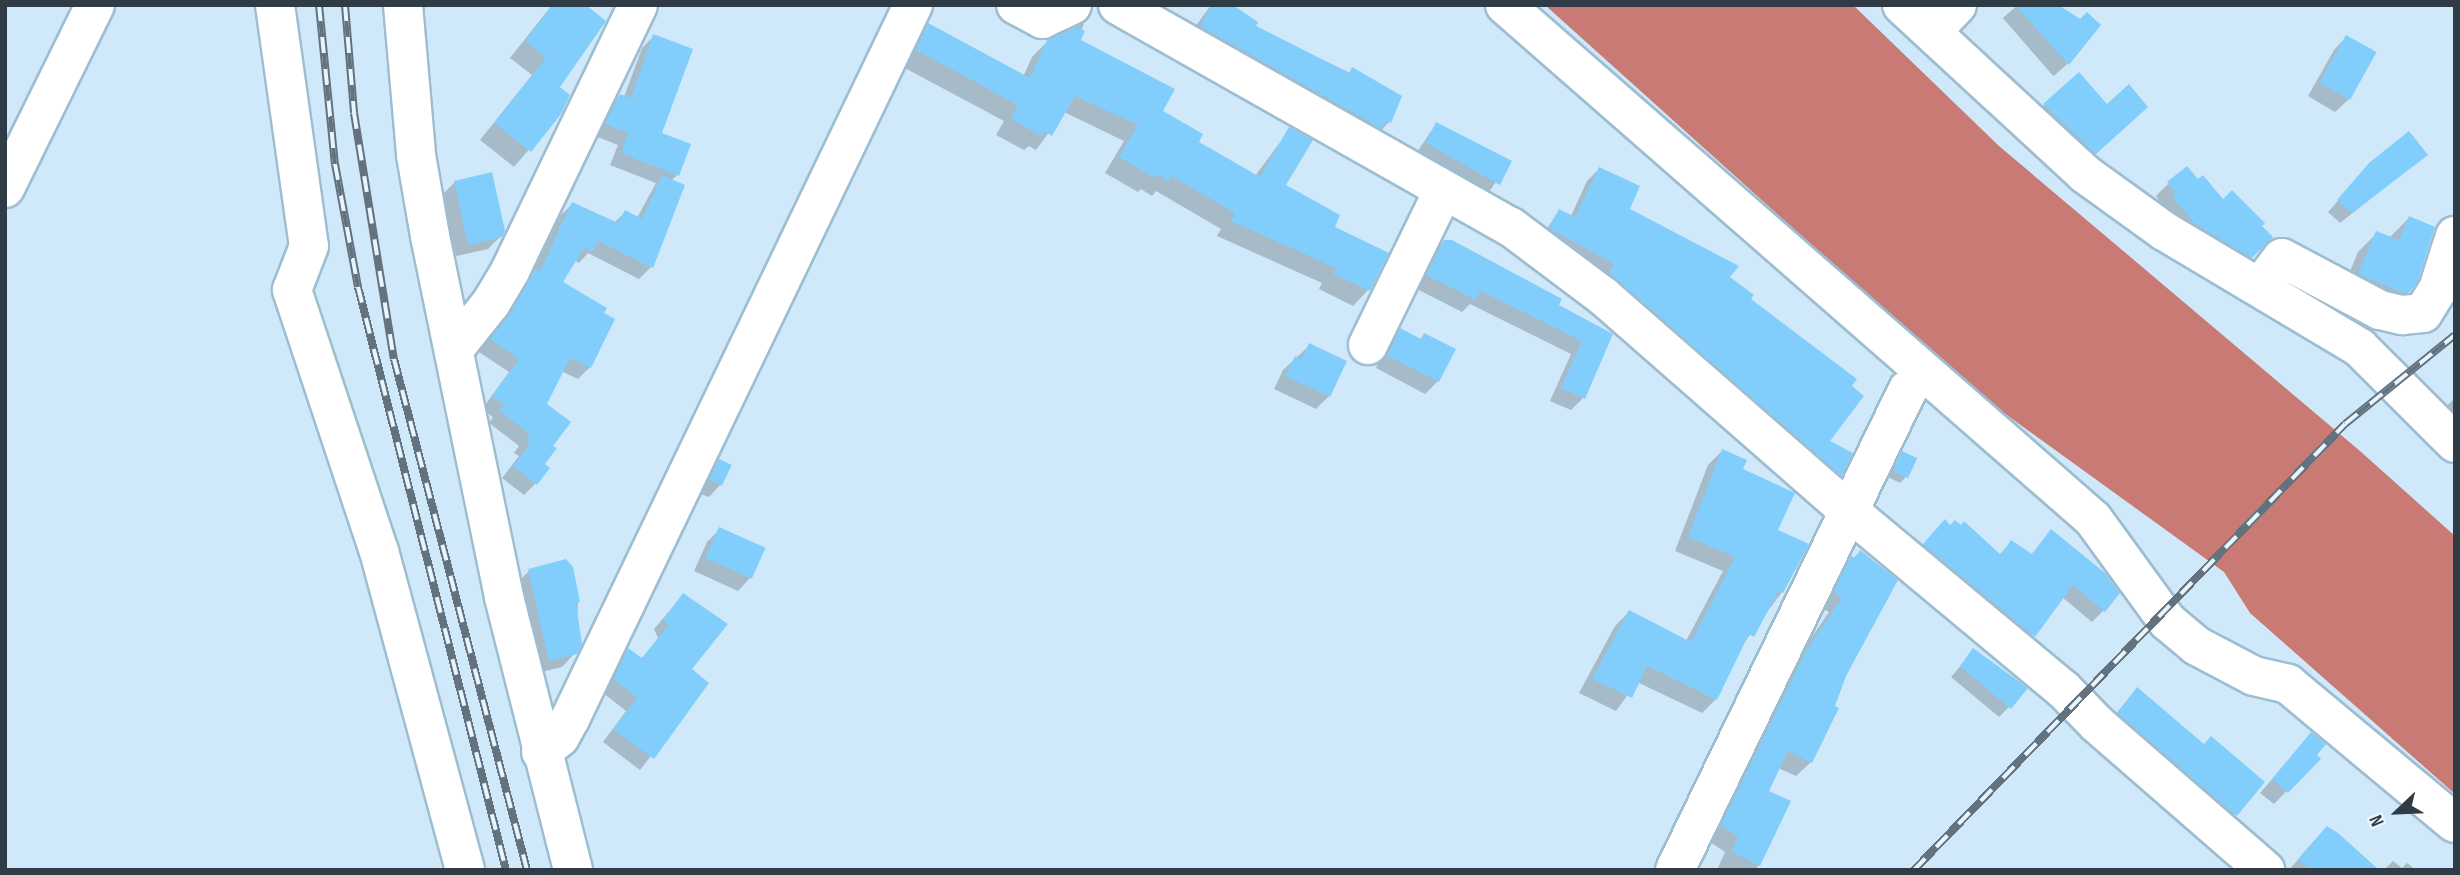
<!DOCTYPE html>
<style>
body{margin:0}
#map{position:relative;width:2460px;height:875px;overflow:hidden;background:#d0e9fa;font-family:"Sofia Sans Condensed",sans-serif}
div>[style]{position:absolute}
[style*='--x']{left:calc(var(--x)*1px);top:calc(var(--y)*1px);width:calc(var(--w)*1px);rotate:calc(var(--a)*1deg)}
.water>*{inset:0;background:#c97a74}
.shadow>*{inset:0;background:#0003;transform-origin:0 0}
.building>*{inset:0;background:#81cefc;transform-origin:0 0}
.roads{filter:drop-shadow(2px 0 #9dbdd1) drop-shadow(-2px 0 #9dbdd1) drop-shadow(0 2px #9dbdd1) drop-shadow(0 -2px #9dbdd1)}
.minor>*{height:38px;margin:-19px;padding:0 19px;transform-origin:19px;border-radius:19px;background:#fff}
.rail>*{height:8px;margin-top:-4px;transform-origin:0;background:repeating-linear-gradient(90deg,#e8f5fd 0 16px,#62727e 0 32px);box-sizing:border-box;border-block:2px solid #62727e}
span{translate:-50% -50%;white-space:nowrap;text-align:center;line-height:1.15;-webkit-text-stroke:7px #e8f5fd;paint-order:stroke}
.frame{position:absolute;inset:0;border:7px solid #303c45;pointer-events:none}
.north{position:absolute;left:2362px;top:777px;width:70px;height:70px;-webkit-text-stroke:5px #e8f5fd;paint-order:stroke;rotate:247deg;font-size:19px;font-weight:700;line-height:28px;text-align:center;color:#303c45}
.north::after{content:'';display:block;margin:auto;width:24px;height:32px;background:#303c45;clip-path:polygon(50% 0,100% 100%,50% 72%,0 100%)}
</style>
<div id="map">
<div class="water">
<i style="clip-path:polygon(1545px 5px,1853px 5px,1999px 146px,2360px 451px,2455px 536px,2455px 794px,2250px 613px,2224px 572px,1975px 392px)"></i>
</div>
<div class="shadow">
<i style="clip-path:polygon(552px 5px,583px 5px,558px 87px,560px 113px,514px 167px,480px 140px,532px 75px,510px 58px)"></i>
<i style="clip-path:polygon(1211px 5px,1230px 5px,1253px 27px,1399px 96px,1389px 122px,1377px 135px,1187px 38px)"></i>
<i style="left:2018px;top:5px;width:77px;height:20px;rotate:49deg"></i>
<i style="clip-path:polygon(1084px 23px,1078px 41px,1196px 142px,1255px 176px,1290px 129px,1284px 186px,1333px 228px,1368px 290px,1353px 306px,1319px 289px,1322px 283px,1217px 236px,1221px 229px,1156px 191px,1152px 196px,1141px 189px,1138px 192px,1105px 173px,1124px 141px,1064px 112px,1036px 150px,1029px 146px,1024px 150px,996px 135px,1004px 121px,901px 66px,913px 41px,929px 26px,1023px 77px,1032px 57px,1048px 41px)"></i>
<i style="clip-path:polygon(654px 36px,660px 134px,677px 175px,671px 181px,683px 186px,651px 267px,639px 279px,588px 253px,579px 263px,574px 260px,560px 283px,590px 367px,578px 379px,561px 371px,544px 404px,551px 446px,536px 483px,524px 495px,502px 478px,519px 456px,514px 453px,519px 446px,489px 423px,493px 417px,482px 409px,509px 372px,479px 352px,533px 273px,560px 216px,572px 204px,614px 223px,625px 212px,637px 218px,656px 183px,610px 165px,618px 145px,595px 136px,608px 108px,620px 96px,624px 97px,642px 48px)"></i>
<i style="clip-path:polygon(2346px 37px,2348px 100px,2335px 112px,2308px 96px,2334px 50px)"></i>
<i style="clip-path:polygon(2044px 105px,2107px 106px,2146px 107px,2076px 172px,2026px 124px)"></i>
<i style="clip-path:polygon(1436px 124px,1510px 162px,1486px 196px,1415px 155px)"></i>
<i style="clip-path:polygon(2426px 155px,2340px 223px,2328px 212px,2359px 177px)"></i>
<i style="clip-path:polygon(1599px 169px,1627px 209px,1727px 278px,1748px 300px,1827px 442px,1851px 453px,1829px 486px,1539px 240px,1559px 211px,1571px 216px,1587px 181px)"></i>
<i style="clip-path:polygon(455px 182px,501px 236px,488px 249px,456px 256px,442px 195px)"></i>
<i style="clip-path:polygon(2168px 184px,2223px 202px,2271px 237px,2239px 269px,2182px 235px,2156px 196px)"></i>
<i style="clip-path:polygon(2409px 218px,2409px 291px,2390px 310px,2341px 293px,2358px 252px,2377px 233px,2389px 238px)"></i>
<i style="clip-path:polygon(1444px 241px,1611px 335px,1583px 398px,1571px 410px,1550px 401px,1571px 354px,1470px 304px,1462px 312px,1415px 288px,1432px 254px)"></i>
<i style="clip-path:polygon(1401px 331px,1419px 340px,1425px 335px,1438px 381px,1425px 394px,1376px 368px,1388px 343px)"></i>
<i style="clip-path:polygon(1310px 345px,1329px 396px,1316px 409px,1274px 389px,1283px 370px)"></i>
<i style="clip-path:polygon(2455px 398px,2455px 446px,2432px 420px)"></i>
<i style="clip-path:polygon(1722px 451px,1741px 469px,1782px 592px,1741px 647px,1716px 699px,1702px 713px,1637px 682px,1616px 711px,1579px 693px,1615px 626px,1629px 612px,1686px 641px,1723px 571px,1675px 551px,1708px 465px)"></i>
<i style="clip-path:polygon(1903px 453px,1906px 477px,1900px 483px,1888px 477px)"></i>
<i style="clip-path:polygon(719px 461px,721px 484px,709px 497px,698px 493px)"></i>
<i style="clip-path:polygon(720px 529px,750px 578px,738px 591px,694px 571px,707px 542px)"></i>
<i style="clip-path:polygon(2052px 531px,2104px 610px,2092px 622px,2062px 597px,2022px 648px,1913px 556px,1934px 533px,1999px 555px,2011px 542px,2031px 555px)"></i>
<i style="clip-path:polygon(1860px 552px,1844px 675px,1811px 762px,1796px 776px,1778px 768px,1767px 792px,1788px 802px,1756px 870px,1717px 870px,1725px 852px,1707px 840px,1790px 669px,1829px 612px,1821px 607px,1837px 573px)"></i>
<i style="clip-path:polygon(529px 571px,578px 602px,575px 653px,562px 667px,537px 673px,516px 584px)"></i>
<i style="clip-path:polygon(683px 595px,725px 625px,690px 670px,707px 684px,640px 770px,603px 742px,626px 711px,602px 692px,616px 663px,628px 651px,641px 660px,658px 638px,654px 629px)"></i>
<i style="clip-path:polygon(1974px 650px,2009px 707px,1999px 717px,1951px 677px)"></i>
<i style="clip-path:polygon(2137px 689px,2203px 746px,2263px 782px,2220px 831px,2103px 729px)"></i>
<i style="clip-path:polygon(2311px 734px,2318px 759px,2274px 804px,2260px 793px)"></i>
<i style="clip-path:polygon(2315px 840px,2376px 870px,2289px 870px)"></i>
<i style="clip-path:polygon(2393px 861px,2402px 868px,2407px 863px,2416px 870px,2384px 870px)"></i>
</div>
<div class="building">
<i style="clip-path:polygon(553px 5px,586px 5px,606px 21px,560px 87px,570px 95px,561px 114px,531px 152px,494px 123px,546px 58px,525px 41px)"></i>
<i style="clip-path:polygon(1212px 5px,1233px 5px,1258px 22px,1256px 26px,1349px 73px,1352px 67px,1402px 96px,1391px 123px,1386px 121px,1382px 129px,1200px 26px)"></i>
<i style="clip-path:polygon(2015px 5px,2059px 5px,2080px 19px,2087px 12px,2101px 25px,2069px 65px)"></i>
<i style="clip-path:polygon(928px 23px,1030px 78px,1047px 40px,1076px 27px,1085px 31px,1081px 40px,1175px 89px,1163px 111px,1203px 134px,1199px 142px,1260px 177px,1289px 127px,1313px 140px,1286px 185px,1340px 215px,1335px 227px,1389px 253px,1370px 291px,1333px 274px,1336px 268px,1231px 221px,1235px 213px,1171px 176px,1169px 181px,1156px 174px,1155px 178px,1119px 157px,1138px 125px,1075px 96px,1052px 136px,1044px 131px,1041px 136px,1011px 119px,1018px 105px,916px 50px)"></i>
<i style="clip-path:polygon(653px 34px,693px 49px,662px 133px,691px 144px,679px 176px,621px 153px,628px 133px,605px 124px,620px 94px,631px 98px)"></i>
<i style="left:2346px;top:35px;width:35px;height:55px;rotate:29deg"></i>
<i style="clip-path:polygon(2079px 72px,2107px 104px,2129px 84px,2148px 107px,2096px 154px,2043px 104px)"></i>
<i style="clip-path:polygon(1436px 122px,1512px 161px,1500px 185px,1426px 143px)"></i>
<i style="clip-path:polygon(2409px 131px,2428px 155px,2352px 213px,2337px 200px,2369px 163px)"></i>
<i style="clip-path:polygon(2187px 166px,2198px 179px,2203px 175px,2223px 199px,2232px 190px,2265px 223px,2262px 226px,2273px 237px,2252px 258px,2194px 223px,2172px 196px,2176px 193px,2167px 182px)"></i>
<i style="clip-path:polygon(1599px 167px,1640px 186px,1630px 209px,1739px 266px,1730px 277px,1754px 295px,1751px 299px,1857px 379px,1852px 386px,1864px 396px,1830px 441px,1853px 453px,1842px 476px,1609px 273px,1614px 264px,1549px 228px,1559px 209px,1575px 217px)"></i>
<i style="clip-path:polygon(492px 172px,505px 231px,502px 237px,468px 245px,454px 181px)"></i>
<i style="clip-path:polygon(662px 175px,685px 185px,653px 268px,598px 241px,592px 252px,584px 248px,563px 282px,607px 308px,604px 313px,615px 319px,591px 368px,570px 358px,547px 404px,571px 422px,553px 446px,557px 448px,545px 464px,550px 468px,537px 485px,513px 466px,530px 444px,525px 440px,530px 434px,499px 411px,504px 405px,492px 396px,519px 359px,490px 339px,535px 269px,540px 271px,572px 202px,618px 223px,625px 210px,642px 219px)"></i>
<i style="clip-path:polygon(2409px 216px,2435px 227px,2418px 280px,2410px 292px,2403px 293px,2358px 274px,2376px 231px,2399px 240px)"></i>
<i style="clip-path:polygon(1444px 240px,1452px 240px,1562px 299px,1559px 305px,1613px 334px,1585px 399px,1561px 388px,1582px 341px,1480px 291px,1476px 300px,1426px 275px)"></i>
<i style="clip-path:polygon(1400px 328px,1421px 339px,1424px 333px,1456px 349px,1439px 382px,1387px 356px)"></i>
<i style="clip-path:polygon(1309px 343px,1347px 361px,1330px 397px,1285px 376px,1295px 356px,1302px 359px)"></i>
<i style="clip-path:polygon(1722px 449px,1747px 460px,1743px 469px,1795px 493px,1778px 530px,1809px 544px,1783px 593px,1779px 590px,1754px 637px,1749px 634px,1717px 700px,1647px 666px,1632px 698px,1592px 679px,1629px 610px,1691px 642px,1735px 557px,1688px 537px)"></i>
<i style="left:1902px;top:451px;width:17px;height:22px;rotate:25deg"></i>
<i style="left:719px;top:459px;width:14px;height:23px;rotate:25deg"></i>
<i style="clip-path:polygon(1945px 519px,1950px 525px,1955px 520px,1961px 525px,1964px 521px,2001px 555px,2011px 540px,2032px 554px,2051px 529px,2105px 573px,2120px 593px,2105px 612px,2073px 585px,2035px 637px,1923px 544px)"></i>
<i style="left:719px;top:527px;width:51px;height:34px;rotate:24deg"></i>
<i style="clip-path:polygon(1860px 550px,1898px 580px,1846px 676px,1835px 706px,1839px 708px,1812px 763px,1788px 751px,1769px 791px,1791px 801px,1760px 866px,1732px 852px,1738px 837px,1721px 825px,1805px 653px,1842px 597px,1834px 592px,1851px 556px,1855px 558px)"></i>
<i style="clip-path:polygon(566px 559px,573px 567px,580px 602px,576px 603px,582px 644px,577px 654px,549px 661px,528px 569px)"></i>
<i style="clip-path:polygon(683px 593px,728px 624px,692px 669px,709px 683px,654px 759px,613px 729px,637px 698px,613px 679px,628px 648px,642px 658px,669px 625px,663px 620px)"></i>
<i style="clip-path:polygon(1973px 648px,2028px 688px,2011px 709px,1960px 666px)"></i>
<i style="clip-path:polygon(2137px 687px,2204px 744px,2211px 736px,2265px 782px,2237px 816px,2117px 713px)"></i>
<i style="clip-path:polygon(2311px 732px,2326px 744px,2317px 755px,2321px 759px,2288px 793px,2272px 779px)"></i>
<i style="clip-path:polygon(2327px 826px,2338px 833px,2379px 870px,2311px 870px,2298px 859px)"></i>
</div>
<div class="roads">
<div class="minor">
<i style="--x:275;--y:5;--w:243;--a:82"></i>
<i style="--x:309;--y:246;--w:47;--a:111.1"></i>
<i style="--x:292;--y:290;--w:275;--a:71.6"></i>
<i style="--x:379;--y:551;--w:330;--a:74.9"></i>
<i style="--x:403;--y:5;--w:151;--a:85"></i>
<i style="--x:416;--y:155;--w:82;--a:80.2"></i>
<i style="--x:430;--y:236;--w:369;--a:78.4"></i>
<i style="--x:504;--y:597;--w:282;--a:75.8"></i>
<i style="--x:1016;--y:5;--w:30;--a:28"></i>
<i style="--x:1042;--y:19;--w:33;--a:-25"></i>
<i style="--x:1118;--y:5;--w:451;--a:29.5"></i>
<i style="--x:1511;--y:227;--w:115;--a:36.9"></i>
<i style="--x:1603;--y:296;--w:327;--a:41.2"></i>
<i style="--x:1849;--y:511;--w:278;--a:39.8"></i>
<i style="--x:2063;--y:689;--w:49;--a:45.8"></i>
<i style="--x:2097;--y:724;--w:223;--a:41"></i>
<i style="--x:1505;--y:5;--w:781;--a:41.16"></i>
<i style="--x:2093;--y:519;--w:126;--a:54"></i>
<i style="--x:2167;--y:621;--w:39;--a:40"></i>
<i style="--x:2197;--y:646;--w:64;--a:27.8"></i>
<i style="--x:2254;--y:676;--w:35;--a:13"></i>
<i style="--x:2288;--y:684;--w:217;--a:39.8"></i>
<i style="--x:1902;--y:5;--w:249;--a:42.7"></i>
<i style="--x:2085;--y:174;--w:97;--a:35.8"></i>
<i style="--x:2164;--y:231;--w:228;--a:30.8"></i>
<i style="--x:2360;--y:348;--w:134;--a:45"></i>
<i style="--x:1932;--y:31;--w:36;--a:-46"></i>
<i style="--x:5;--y:188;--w:204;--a:-63.8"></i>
<i style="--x:2260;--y:287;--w:36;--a:-53"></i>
<i style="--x:2282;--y:258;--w:111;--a:28"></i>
<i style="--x:2380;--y:310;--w:23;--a:13"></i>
<i style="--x:2402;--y:315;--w:21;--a:-5"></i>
<i style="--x:2423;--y:313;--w:28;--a:-58"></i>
<i style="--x:2438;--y:289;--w:56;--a:-72.2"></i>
<i style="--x:1368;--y:345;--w:171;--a:-64"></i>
<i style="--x:455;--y:348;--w:58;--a:-51.3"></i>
<i style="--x:491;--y:303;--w:37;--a:-59"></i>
<i style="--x:510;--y:271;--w:295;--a:-64.3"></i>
<i style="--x:541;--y:752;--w:24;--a:-38"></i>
<i style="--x:560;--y:737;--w:21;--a:-61"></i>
<i style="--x:570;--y:719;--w:792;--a:-64.34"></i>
<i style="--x:1675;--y:870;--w:534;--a:-64.15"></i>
</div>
</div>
<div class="rail">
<i style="--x:319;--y:5;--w:160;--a:84.3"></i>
<i style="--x:335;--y:164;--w:125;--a:79.4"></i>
<i style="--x:358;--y:287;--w:601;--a:75.76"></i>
<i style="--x:345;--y:5;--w:108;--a:85.2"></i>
<i style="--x:354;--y:113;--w:249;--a:80.8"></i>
<i style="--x:394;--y:359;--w:528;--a:75.41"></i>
<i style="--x:1914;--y:870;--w:620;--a:-45.98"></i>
<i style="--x:2345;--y:424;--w:141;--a:-39"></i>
</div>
<div class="frame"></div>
<div class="north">N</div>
</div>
